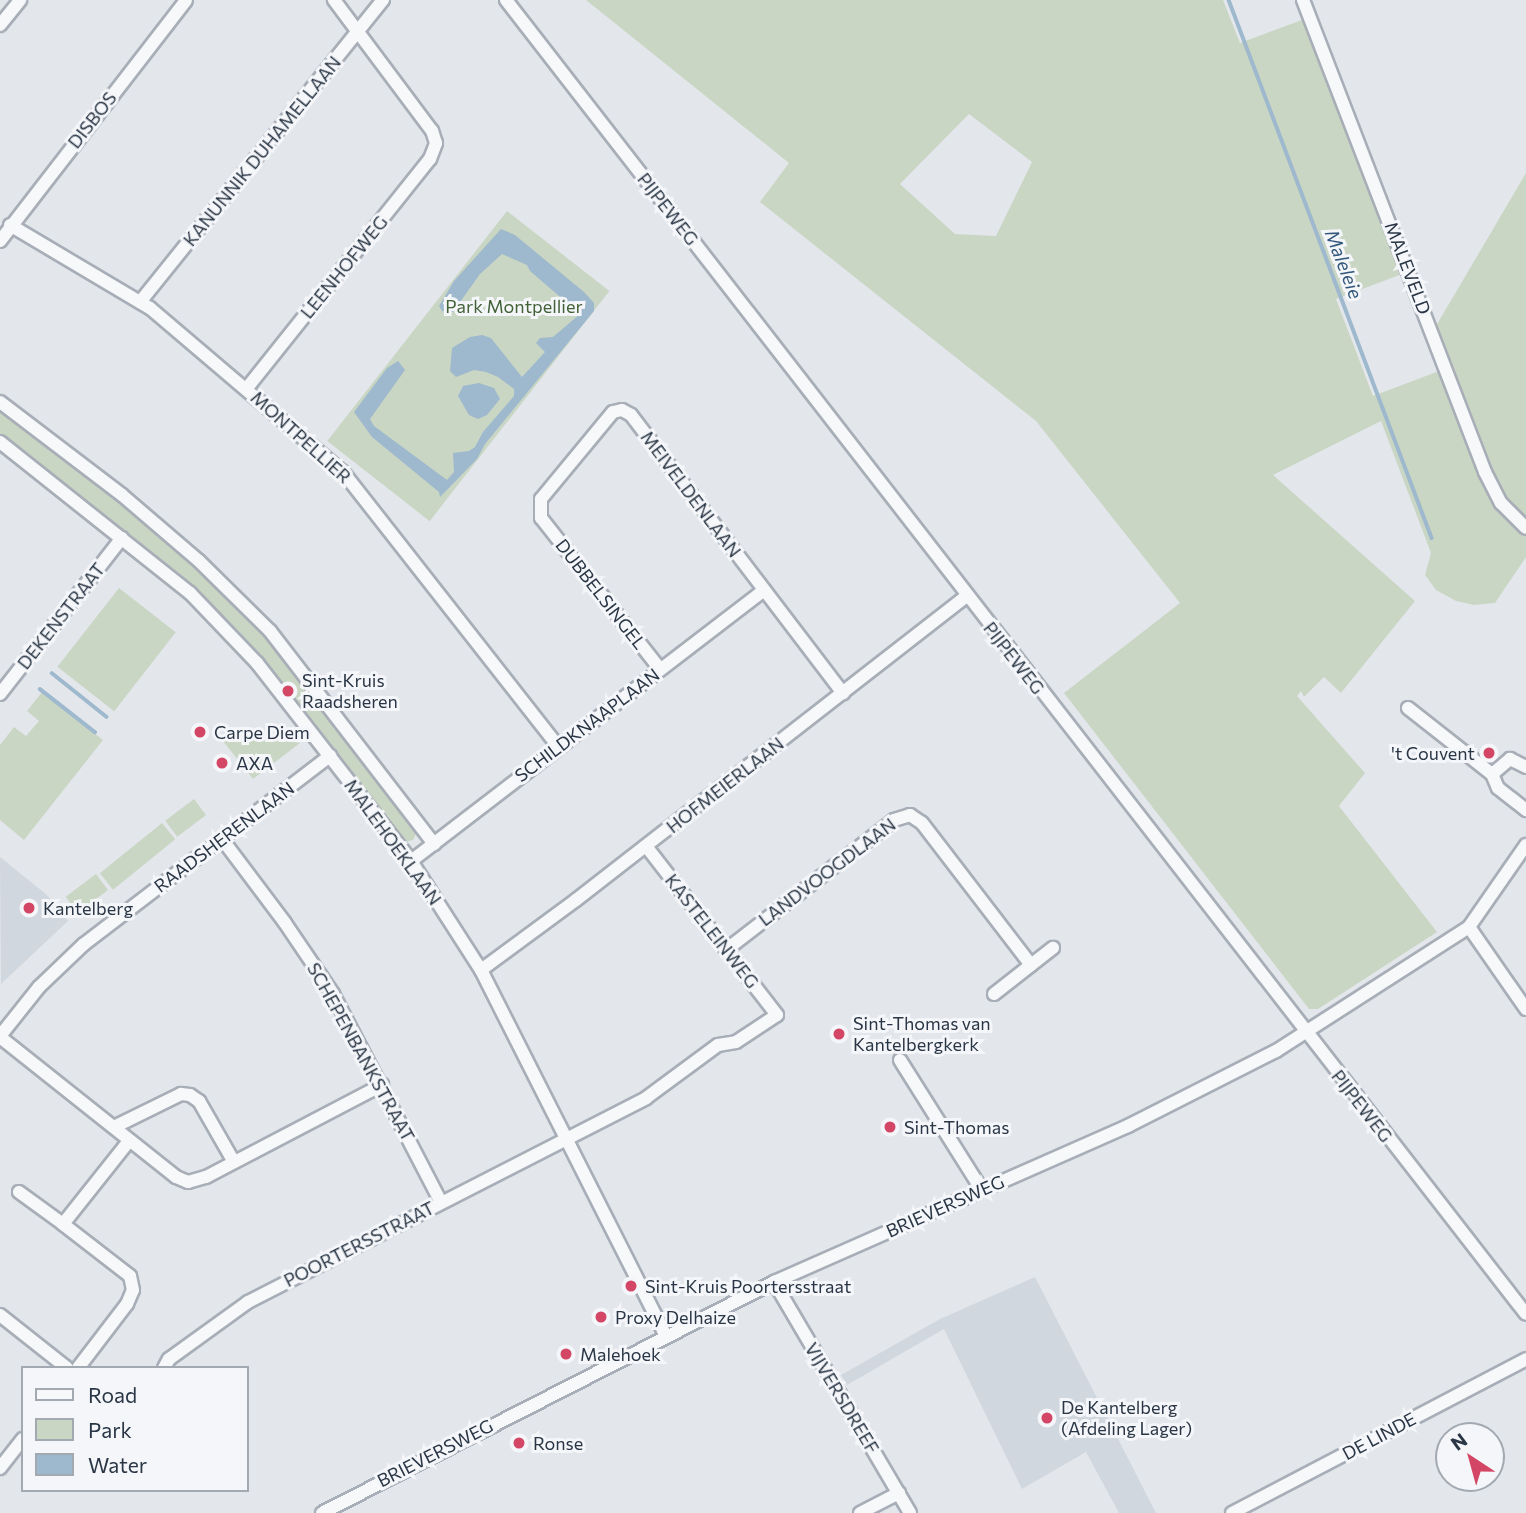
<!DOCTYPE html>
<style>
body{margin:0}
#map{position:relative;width:1526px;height:1513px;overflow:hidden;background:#e3e7ec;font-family:Commissioner,sans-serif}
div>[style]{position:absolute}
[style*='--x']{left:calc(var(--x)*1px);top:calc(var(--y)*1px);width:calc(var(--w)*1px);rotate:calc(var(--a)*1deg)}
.built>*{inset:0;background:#d1d7de}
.green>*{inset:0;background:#cad6c4;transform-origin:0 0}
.water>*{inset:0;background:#9eb8cd}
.stream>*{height:3.5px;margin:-1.75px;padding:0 1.75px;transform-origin:1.75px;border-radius:1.75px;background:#9eb8cd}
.roads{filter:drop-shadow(2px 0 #a8aeb7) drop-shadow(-2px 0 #a8aeb7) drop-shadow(0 2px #a8aeb7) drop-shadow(0 -2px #a8aeb7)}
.minor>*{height:12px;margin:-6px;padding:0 6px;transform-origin:6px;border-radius:6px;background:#f7f8fa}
.dots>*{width:19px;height:19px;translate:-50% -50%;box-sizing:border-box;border:4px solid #f4f6f9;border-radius:50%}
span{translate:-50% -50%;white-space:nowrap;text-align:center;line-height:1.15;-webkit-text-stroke:6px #f4f6f9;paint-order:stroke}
.street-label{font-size:18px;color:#2a3645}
.park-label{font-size:18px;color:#426137}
.poi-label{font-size:18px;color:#2a3645}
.left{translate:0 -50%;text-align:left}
.right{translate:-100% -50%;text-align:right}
.water-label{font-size:19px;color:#33587b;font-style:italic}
.legend{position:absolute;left:21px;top:1366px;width:228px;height:126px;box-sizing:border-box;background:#f4f6f9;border:2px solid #a3a9b1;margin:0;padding:9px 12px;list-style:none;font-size:21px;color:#2a3645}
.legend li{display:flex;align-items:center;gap:14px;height:35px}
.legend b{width:35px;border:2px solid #a3a9b1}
.north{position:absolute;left:1435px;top:1422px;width:70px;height:70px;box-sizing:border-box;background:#f4f6f9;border:2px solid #a3a9b1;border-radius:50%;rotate:324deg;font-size:19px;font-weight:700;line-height:28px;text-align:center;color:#2a3645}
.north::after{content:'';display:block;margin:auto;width:24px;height:32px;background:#d34665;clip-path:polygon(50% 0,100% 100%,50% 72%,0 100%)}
</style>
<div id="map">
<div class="built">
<i style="clip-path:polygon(0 857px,47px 895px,68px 921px,1px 984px)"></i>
<i style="clip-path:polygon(1035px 1277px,1156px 1513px,1119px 1513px,1086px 1452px,1022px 1489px,944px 1329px,847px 1385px,841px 1375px,940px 1319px)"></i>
</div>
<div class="green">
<i style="clip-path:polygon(evenodd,586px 0,1223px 0,1240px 43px,1310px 17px,1410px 271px,1336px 299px,1373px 396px,1447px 368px,1433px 331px,1526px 173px,1526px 557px,1495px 603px,1474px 605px,1456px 601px,1436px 590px,1425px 575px,1431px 553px,1381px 421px,1273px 475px,1415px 601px,1341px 693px,1324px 677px,1304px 697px,1301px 691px,1297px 696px,1365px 773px,1339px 806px,1437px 932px,1318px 1009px,1309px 1009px,1064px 693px,1180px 603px,1036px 421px,760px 202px,789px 163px,586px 0,969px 114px,1032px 162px,996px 236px,955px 234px,900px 184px,969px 114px)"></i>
<i style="left:507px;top:211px;width:130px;height:292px;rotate:38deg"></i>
<i style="clip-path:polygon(0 408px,199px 568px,265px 634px,418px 830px,413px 840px,405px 842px,400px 838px,247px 643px,183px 580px,0 434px)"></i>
<i style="left:119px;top:588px;width:72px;height:100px;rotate:38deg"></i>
<i style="clip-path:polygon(42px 692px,103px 740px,24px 840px,0 820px,0 745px,14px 727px,26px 736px,39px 721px,27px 711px)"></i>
<i style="clip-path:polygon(224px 732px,300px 743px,253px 779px,223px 741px)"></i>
<i style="left:194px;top:799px;width:20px;height:36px;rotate:53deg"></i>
<i style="left:162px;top:823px;width:21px;height:80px;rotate:51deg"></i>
<i style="left:96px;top:874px;width:20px;height:38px;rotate:53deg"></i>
</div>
<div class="water">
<i style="clip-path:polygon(501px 229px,515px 235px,584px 292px,594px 303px,594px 311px,485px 444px,477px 459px,440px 497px,439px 492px,372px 437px,354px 412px,387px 368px,398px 361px,405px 370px,370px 419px,374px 426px,447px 480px,454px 472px,453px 453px,469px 451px,475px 447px,483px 432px,514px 396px,514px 389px,498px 377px,486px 372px,474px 370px,456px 377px,450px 371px,452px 348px,470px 337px,482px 335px,491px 338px,522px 377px,545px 352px,536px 343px,540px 338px,553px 337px,580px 314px,530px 271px,527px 265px,502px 254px,480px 274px,453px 312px,442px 311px,439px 306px,454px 281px)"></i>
<i style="clip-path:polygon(479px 383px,494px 388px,500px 399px,487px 415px,478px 419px,469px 415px,458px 396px,463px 386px)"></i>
</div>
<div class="stream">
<i style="--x:1229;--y:0;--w:575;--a:69.33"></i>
<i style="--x:52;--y:673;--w:70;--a:38.7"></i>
<i style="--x:40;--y:689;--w:70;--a:38"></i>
</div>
<div class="roads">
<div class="minor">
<i style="--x:506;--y:0;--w:1663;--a:52.18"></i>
<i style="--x:1303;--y:0;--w:506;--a:68.91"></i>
<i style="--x:1485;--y:472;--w:35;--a:63"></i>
<i style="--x:1501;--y:503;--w:35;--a:45"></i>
<i style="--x:0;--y:25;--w:32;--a:-51"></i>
<i style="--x:10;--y:225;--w:163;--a:30.7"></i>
<i style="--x:150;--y:308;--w:253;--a:40.4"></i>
<i style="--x:343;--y:472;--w:348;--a:51.9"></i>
<i style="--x:0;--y:241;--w:304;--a:-52.3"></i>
<i style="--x:140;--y:302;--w:388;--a:-51.2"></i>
<i style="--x:247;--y:388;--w:293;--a:-51.4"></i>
<i style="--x:430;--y:159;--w:17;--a:-69"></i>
<i style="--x:436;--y:143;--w:13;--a:-108"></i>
<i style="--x:432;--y:131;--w:164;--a:-126.8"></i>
<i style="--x:0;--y:402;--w:153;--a:37.3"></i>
<i style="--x:122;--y:495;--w:101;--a:40.6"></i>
<i style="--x:199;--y:561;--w:100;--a:44.6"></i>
<i style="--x:270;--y:631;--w:269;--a:52.4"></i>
<i style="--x:0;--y:442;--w:243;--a:38.5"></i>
<i style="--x:190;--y:593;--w:97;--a:46.3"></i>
<i style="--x:257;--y:663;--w:251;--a:52.1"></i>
<i style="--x:411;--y:861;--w:130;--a:57.3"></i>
<i style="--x:481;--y:970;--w:410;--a:63.2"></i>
<i style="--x:660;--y:669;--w:192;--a:-128.2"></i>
<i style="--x:541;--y:518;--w:19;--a:-90"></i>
<i style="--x:541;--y:499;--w:113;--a:-50.4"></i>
<i style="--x:613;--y:412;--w:9;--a:-13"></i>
<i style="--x:622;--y:410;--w:10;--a:29"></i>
<i style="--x:631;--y:415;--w:350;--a:52.7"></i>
<i style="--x:0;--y:694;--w:198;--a:-52"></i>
<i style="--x:1408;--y:708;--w:107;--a:38.2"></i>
<i style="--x:1526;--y:767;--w:18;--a:-153"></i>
<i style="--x:1510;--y:759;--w:23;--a:140"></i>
<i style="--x:1492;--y:774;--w:15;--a:67"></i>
<i style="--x:1498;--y:788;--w:36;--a:38"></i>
<i style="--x:222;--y:839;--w:105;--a:53.1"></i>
<i style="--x:285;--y:923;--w:86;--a:55.9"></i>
<i style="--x:333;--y:994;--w:234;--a:62.6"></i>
<i style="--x:411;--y:861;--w:445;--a:-37.5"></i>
<i style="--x:1469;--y:927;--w:100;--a:55.2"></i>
<i style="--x:726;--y:950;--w:212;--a:-37.7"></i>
<i style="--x:894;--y:820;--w:17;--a:-17"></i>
<i style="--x:910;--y:815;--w:14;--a:34"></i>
<i style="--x:922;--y:823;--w:179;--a:52.5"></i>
<i style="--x:1031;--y:965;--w:47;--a:141.9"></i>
<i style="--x:1031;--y:965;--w:28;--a:-38"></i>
<i style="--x:481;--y:970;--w:118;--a:-36.4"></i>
<i style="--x:576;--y:900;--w:495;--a:-37.9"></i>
<i style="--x:0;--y:1036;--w:63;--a:-51.5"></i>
<i style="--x:39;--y:987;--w:62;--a:-43.7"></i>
<i style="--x:84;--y:944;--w:310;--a:-37.4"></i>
<i style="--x:0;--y:1037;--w:225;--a:38.5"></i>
<i style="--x:176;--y:1177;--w:13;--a:23"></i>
<i style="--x:188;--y:1182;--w:19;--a:-16"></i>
<i style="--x:206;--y:1177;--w:199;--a:-27.6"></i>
<i style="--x:900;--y:1060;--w:154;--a:57.8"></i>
<i style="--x:114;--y:1127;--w:75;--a:-26.2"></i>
<i style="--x:181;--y:1094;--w:9;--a:6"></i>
<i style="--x:190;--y:1095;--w:11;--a:34"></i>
<i style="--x:199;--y:1101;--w:70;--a:60.2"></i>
<i style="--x:19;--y:1192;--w:54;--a:36"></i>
<i style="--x:774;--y:1282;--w:268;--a:59.5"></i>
<i style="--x:0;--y:1315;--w:85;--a:38.3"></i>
<i style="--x:78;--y:1368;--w:81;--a:-52.6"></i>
<i style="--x:127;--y:1304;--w:15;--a:-67"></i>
<i style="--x:133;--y:1290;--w:14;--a:-102"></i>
<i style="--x:130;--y:1276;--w:85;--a:-142.2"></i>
<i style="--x:63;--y:1224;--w:106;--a:-51.5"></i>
<i style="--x:164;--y:1368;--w:10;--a:-61"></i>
<i style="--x:169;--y:1359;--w:97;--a:-35.8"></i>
<i style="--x:248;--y:1302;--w:447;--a:-27.1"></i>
<i style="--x:646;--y:1098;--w:89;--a:-36.4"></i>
<i style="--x:718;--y:1045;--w:18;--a:-9"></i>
<i style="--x:736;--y:1042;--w:49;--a:-33.4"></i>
<i style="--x:777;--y:1015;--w:214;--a:-127.8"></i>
<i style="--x:0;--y:1468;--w:37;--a:-52"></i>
<i style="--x:322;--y:1513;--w:508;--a:-27.07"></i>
<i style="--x:774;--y:1282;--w:387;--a:-23.8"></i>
<i style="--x:1128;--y:1126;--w:166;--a:-26.9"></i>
<i style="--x:1276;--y:1051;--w:229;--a:-32.7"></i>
<i style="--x:1469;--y:927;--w:100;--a:-55.2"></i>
<i style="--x:860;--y:1513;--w:44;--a:-27.1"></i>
<i style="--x:1232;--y:1513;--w:332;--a:-27.6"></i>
</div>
</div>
<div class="dots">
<i style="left:288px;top:691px;background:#d34665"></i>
<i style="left:200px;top:732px;background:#d34665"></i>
<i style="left:1489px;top:753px;background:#d34665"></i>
<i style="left:222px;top:763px;background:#d34665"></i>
<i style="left:29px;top:908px;background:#d34665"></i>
<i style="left:839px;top:1034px;background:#d34665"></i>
<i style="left:890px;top:1127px;background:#d34665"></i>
<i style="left:631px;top:1286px;background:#d34665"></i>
<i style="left:601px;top:1317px;background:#d34665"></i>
<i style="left:566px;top:1354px;background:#d34665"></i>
<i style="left:1047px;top:1418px;background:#d34665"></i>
<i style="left:519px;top:1443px;background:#d34665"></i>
</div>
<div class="street-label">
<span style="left:92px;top:120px;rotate:-52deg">DISBOS</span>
<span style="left:262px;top:151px;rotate:-51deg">KANUNNIK DUHAMELLAAN</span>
<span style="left:668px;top:209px;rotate:52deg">PIJPEWEG</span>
<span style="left:344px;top:267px;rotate:-51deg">LEENHOFWEG</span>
<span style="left:1408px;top:268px;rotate:69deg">MALEVELD</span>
<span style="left:301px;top:437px;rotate:42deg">MONTPELLIER</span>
<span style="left:691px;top:494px;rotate:53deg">MEIVELDENLAAN</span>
<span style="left:601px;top:594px;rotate:52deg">DUBBELSINGEL</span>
<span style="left:61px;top:616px;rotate:-52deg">DEKENSTRAAT</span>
<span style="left:1014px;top:658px;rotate:52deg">PIJPEWEG</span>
<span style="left:587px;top:725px;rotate:-37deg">SCHILDKNAAPLAAN</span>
<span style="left:725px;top:785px;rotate:-38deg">HOFMEIERLAAN</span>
<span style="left:224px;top:837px;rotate:-37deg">RAADSHERENLAAN</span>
<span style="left:393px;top:842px;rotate:54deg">MALEHOEKLAAN</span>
<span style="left:827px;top:872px;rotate:-37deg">LANDVOOGDLAAN</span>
<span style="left:712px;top:931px;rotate:52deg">KASTELEINWEG</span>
<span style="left:361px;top:1052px;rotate:61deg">SCHEPENBANKSTRAAT</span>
<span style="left:1362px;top:1106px;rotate:52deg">PIJPEWEG</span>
<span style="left:945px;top:1206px;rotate:-24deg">BRIEVERSWEG</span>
<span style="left:359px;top:1244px;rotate:-27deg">POORTERSSTRAAT</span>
<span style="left:842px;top:1398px;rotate:59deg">VIJVERSDREEF</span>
<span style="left:1379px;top:1436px;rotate:-28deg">DE LINDE</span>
<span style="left:435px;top:1453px;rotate:-27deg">BRIEVERSWEG</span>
</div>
<div class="park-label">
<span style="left:514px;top:306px">Park Montpellier</span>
</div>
<div class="poi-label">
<span class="left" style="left:302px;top:691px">Sint-Kruis<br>Raadsheren</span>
<span class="left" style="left:214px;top:732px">Carpe Diem</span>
<span class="right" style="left:1475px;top:753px">'t Couvent</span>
<span class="left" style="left:236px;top:763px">AXA</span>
<span class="left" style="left:43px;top:908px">Kantelberg</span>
<span class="left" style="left:853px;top:1034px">Sint-Thomas van<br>Kantelbergkerk</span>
<span class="left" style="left:904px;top:1127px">Sint-Thomas</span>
<span class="left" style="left:645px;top:1286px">Sint-Kruis Poortersstraat</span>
<span class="left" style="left:615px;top:1317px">Proxy Delhaize</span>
<span class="left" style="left:580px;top:1354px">Malehoek</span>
<span class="left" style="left:1061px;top:1418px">De Kantelberg<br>(Afdeling Lager)</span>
<span class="left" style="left:533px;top:1443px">Ronse</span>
</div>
<div class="water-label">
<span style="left:1344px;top:264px;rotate:69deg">Maleleie</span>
</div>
<ul class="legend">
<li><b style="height:9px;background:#f7f8fa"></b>Road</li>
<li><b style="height:19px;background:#cad6c4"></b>Park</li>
<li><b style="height:19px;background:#9eb8cd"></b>Water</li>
</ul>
<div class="north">N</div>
</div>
